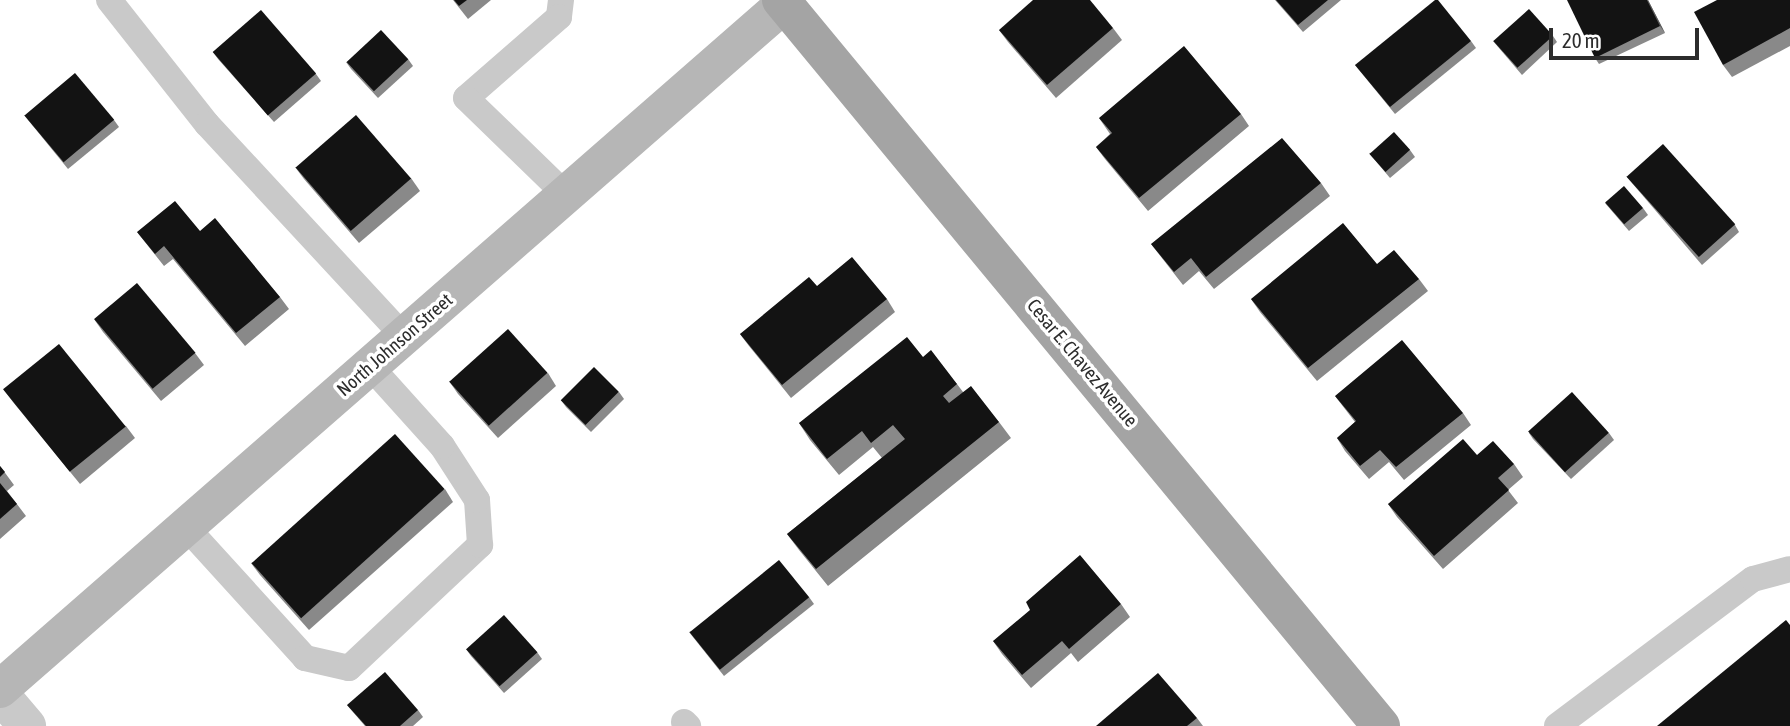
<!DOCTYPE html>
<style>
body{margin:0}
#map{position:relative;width:1790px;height:726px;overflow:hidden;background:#fff;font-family:"Asap Condensed",sans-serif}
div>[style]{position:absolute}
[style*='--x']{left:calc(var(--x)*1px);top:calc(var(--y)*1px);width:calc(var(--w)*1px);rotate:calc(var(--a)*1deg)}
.lane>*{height:26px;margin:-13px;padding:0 13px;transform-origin:13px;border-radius:13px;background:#c9c9c9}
.street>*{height:38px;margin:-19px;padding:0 19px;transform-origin:19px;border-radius:19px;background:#c9c9c9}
.secondary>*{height:38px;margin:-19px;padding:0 19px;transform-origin:19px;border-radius:19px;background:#b6b6b6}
.primary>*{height:38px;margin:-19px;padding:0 19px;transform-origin:19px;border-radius:19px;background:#a4a4a4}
.wall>*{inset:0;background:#898989}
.shaded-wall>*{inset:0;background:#5a5a5a}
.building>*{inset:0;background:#131313;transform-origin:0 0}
span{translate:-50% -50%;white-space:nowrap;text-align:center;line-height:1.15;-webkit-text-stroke:7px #fff;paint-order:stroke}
.street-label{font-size:19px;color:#2c2c2c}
.scale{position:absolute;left:1549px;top:28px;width:150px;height:32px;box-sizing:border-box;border:4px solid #2c2c2c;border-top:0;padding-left:9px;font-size:21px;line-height:24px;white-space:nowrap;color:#2c2c2c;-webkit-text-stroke:5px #fff;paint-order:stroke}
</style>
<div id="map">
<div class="lane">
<i style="--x:109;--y:0;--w:158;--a:51.7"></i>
<i style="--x:207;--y:124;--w:290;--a:47.2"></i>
<i style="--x:561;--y:0;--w:17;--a:97"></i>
<i style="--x:559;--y:17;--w:123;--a:138.9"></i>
<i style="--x:466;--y:98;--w:141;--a:44.1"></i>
<i style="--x:186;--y:527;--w:177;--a:47.7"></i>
<i style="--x:305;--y:658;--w:45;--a:12.8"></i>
<i style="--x:349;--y:668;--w:180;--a:-43.2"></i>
<i style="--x:480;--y:545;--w:45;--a:-93.8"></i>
<i style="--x:477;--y:500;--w:64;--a:-122.9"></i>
<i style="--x:442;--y:446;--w:108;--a:-132"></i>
<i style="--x:684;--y:722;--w:6;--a:45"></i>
<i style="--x:1557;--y:726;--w:245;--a:-36.9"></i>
<i style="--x:1753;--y:579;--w:38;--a:-15"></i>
</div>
<div class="street">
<i style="--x:0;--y:694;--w:42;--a:49.8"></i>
</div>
<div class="secondary">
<i style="--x:0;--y:689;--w:1041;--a:-41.14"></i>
</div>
<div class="primary">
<i style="--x:781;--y:0;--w:942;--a:50.43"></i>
</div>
<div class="wall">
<i style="clip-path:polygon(453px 0,491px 0,468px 19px)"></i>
<i style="clip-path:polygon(1275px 0,1341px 0,1303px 32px)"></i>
<i style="clip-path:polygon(1648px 0,1665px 33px,1599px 64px,1595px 58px)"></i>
<i style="clip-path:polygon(1790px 0,1790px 46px,1732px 77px,1723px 65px)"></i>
<i style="clip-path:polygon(1113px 28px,1122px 40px,1056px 98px,1008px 42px,999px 30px)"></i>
<i style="clip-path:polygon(1553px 36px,1557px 42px,1522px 75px,1493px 41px)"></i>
<i style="clip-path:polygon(1471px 41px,1476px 48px,1395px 114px,1355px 65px)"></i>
<i style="clip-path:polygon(213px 52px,316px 74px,321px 81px,274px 122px,218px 59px)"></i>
<i style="clip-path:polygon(408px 59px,413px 66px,378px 98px,351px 69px,346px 62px)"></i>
<i style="clip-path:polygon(1241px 114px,1249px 126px,1148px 211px,1105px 159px,1096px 147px,1110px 134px,1099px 118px)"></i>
<i style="clip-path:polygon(24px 115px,114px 120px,119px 127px,68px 169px)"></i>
<i style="clip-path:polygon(1410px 150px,1415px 157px,1390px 178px,1369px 153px)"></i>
<i style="clip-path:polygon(295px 167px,411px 178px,420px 191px,359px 243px,304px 179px)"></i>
<i style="clip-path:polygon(1626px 176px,1735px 225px,1739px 232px,1702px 265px)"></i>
<i style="clip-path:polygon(1321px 183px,1330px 196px,1214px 289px,1199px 271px,1183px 285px,1151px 244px)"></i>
<i style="clip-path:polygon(1605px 203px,1643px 208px,1648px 215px,1629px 231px)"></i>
<i style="clip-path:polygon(200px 231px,280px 297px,289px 309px,245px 346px,173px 259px,164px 266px,137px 232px)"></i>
<i style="clip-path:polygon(1377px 264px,1419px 279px,1428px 291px,1317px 381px,1260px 312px,1251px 299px)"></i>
<i style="clip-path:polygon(817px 286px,887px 299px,895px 312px,791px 398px,749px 346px,740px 334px)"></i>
<i style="clip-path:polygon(94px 319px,195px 353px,204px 365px,161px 401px,103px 332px)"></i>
<i style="clip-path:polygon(923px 357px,957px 384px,963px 392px,999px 422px,1011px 438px,828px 586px,799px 550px,787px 534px,882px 458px,873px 447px,839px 475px,810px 440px,799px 423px)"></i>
<i style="clip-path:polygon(548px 373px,556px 386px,498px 438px,458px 394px,449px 381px)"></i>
<i style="clip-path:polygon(4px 390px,126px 426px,135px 438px,80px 484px,13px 402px)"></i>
<i style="clip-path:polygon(619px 392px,624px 399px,591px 432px,566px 407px,561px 400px)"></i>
<i style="clip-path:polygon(1335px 396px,1463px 413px,1471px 425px,1404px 480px,1389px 462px,1369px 479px,1345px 451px,1337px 438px,1355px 422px)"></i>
<i style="clip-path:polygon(1529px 433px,1609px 433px,1614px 440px,1571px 479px,1533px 439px)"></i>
<i style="clip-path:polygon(1477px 455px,1514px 464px,1523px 477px,1508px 490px,1518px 503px,1443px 569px,1397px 517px,1388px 504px)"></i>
<i style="clip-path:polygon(0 466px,14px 485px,7px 491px,26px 516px,0 539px)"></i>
<i style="clip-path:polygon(445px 489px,453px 502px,309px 630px,260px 575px,251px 563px)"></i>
<i style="clip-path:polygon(809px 597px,814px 604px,724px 676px,689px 632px)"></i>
<i style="clip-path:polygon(1121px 604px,1130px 617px,1078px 662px,1071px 653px,1031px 688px,1002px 654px,993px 641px)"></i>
<i style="clip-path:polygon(466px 649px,537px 652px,542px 659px,504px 693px,471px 656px)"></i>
<i style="clip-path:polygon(347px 705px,418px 710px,423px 717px,413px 726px,365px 726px)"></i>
<i style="clip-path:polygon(1197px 718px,1203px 726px,1096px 726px)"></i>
</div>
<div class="shaded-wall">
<i style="clip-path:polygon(1647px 0,1648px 0,1665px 33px,1660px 26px)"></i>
</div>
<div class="building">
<i style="clip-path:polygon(454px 0,467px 0,459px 6px)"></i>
<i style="clip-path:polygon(1033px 0,1090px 0,1113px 28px,1047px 85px,999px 30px)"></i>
<i style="clip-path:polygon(1276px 0,1328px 0,1298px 25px)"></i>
<i style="clip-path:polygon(1435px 0,1438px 0,1471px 41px,1390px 107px,1355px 65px)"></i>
<i style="clip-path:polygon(1567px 0,1647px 0,1660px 26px,1595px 58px)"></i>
<i style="clip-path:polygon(1717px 0,1790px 0,1790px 28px,1723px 65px,1694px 12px)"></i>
<i style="left:1529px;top:9px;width:36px;height:48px;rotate:48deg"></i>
<i style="left:261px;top:10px;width:84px;height:64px;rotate:49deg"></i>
<i style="left:381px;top:30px;width:40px;height:47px;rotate:47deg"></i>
<i style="clip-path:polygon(1184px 46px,1241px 114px,1139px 198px,1096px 147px,1112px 133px,1099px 118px)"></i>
<i style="left:75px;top:73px;width:61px;height:66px;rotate:50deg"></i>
<i style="left:356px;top:115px;width:84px;height:80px;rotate:49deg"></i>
<i style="left:1394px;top:132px;width:24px;height:33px;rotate:48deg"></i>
<i style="clip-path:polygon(1282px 138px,1321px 183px,1206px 277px,1191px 258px,1174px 272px,1151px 244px)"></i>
<i style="left:1663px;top:144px;width:108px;height:49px;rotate:48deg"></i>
<i style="left:1624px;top:186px;width:29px;height:25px;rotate:49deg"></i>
<i style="clip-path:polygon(175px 201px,200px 231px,215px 218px,280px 297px,236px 333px,164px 246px,155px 254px,137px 232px)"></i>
<i style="clip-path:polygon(1343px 223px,1377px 264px,1394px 250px,1419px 279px,1308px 368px,1251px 299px)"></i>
<i style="clip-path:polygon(852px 257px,887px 299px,782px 385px,740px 334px,809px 277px,817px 286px)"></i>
<i style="left:137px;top:283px;width:91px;height:56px;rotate:50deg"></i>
<i style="left:508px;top:329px;width:59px;height:79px;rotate:48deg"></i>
<i style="clip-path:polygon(907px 337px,923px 357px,931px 350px,957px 384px,943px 396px,949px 403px,971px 386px,999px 422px,816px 569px,787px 534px,905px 439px,893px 425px,871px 443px,862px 431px,827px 459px,799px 423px)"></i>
<i style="clip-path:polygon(1402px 340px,1463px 413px,1396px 467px,1380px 450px,1360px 466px,1337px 438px,1356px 421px,1335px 396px)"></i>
<i style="left:59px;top:344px;width:106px;height:72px;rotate:51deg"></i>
<i style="left:594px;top:367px;width:35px;height:47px;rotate:45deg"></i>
<i style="left:1572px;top:392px;width:55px;height:59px;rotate:48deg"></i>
<i style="left:395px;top:434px;width:74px;height:193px;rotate:48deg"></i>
<i style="clip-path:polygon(1463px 439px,1477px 455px,1493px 441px,1514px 464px,1498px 478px,1509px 490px,1434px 556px,1388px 504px)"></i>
<i style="clip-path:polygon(0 466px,5px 472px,0 477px)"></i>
<i style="clip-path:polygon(0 483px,17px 504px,0 519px)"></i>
<i style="clip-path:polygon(1080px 555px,1121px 604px,1069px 649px,1062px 641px,1022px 675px,993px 641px,1030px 610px,1026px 602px)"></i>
<i style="left:779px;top:560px;width:48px;height:115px;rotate:51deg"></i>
<i style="left:504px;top:615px;width:50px;height:51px;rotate:48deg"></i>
<i style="clip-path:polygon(1786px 620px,1790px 625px,1790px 726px,1657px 726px)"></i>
<i style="clip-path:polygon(385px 672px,418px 710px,400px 726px,366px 726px,347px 705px)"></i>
<i style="clip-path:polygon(1158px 673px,1197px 718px,1187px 726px,1096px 726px)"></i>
</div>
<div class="street-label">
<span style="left:395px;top:345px;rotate:-41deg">North Johnson Street</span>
<span style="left:1082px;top:363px;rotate:50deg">Cesar E. Chavez Avenue</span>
</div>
<div class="scale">20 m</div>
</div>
